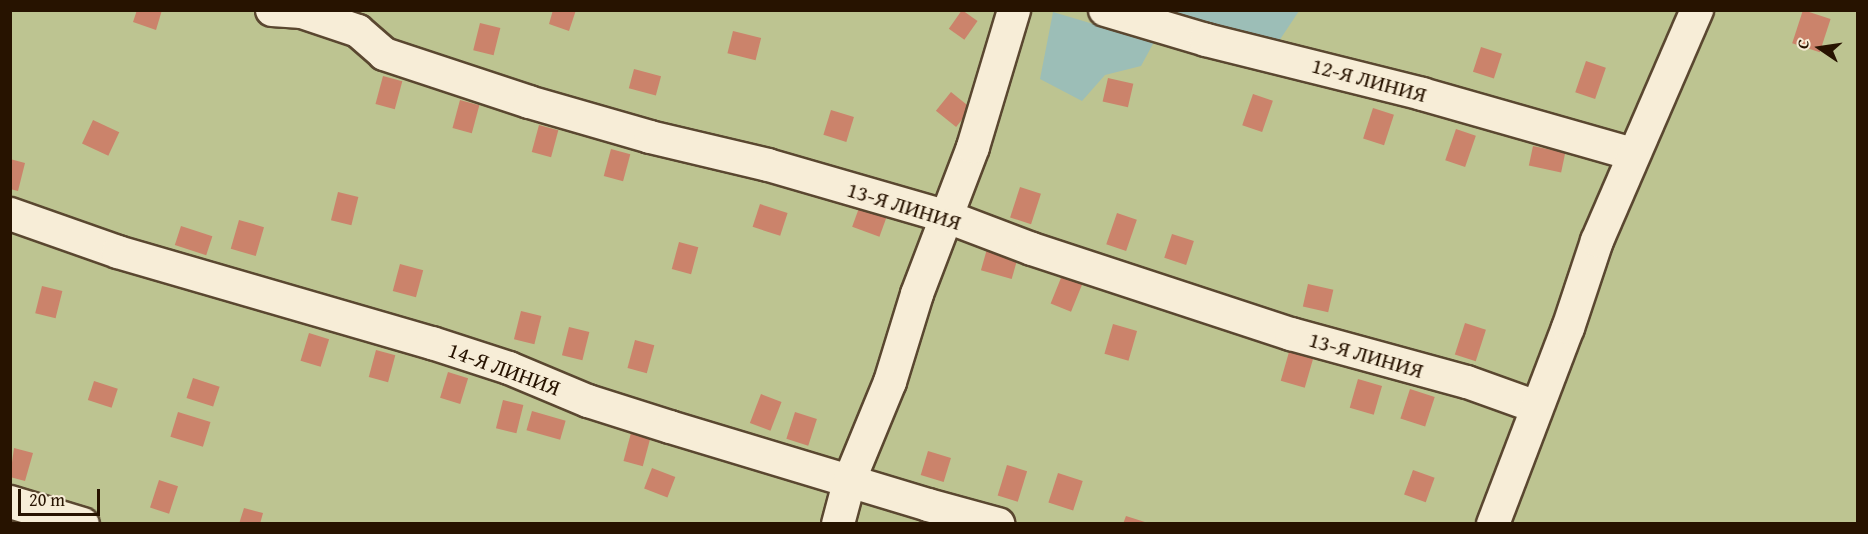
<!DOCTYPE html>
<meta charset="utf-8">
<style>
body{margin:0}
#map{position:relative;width:1868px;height:534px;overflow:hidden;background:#f2e4c1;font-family:"Gentium Book Plus",serif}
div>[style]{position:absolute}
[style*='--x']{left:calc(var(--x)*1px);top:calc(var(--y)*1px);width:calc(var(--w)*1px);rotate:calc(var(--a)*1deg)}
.green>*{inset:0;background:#bdc491;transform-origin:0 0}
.water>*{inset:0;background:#9cbeb7}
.building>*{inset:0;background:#cb836b;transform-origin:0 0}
.roads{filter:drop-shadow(2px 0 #5a4730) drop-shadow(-2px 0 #5a4730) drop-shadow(0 2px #5a4730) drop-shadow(0 -2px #5a4730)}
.minor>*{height:32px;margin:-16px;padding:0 16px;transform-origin:16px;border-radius:16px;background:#f7edd7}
span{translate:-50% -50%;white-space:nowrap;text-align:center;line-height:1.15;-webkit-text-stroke:5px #f7edd7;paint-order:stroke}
.street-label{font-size:22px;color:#271300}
.frame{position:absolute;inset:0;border:12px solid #271300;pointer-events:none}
.north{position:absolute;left:1790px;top:18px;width:60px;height:60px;-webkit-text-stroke:4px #f7edd7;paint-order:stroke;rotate:283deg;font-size:16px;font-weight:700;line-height:24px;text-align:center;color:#271300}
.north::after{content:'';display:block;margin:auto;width:21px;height:27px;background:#271300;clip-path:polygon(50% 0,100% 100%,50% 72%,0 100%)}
.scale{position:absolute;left:18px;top:489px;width:82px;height:27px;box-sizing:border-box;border:3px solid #271300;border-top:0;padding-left:8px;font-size:18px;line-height:21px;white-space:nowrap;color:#271300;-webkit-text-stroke:4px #f7edd7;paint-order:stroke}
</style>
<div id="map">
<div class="green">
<i style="left:10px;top:11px;width:1847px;height:512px"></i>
</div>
<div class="water">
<i style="clip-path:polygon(1166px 11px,1299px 11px,1279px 41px)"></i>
<i style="clip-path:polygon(1053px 12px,1154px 42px,1141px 66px,1105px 75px,1082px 101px,1040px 79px)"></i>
</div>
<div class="building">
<i style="clip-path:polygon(137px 10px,162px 10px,156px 30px,133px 22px)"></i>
<i style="clip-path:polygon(553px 10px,576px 10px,569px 31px,549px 24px)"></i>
<i style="left:962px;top:10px;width:19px;height:23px;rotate:35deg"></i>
<i style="left:1803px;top:10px;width:29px;height:35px;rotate:18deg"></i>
<i style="left:480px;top:23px;width:21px;height:28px;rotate:14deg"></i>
<i style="left:733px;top:31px;width:29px;height:23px;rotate:14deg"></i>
<i style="left:1481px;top:47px;width:22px;height:26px;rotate:18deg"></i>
<i style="left:1586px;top:61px;width:21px;height:33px;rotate:19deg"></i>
<i style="left:634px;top:69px;width:28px;height:20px;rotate:15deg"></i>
<i style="left:383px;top:76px;width:20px;height:29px;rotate:15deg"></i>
<i style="left:1108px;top:78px;width:26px;height:24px;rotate:13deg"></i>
<i style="left:951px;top:92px;width:26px;height:24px;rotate:39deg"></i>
<i style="left:1253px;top:94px;width:21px;height:33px;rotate:19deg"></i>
<i style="left:460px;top:100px;width:20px;height:29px;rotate:15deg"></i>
<i style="left:1373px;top:108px;width:22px;height:32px;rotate:18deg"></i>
<i style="left:831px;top:110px;width:24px;height:26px;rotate:17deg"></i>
<i style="left:93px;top:120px;width:29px;height:26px;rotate:25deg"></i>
<i style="left:539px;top:125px;width:20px;height:28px;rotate:15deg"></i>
<i style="left:1456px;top:129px;width:21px;height:33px;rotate:19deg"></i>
<i style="left:1533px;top:146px;width:33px;height:20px;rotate:12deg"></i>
<i style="left:611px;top:149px;width:20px;height:28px;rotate:15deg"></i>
<i style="clip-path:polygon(10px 159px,25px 163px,18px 191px,10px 189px)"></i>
<i style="left:1020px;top:187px;width:22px;height:32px;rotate:18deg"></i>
<i style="left:338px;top:192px;width:21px;height:29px;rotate:14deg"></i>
<i style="left:760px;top:204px;width:29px;height:24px;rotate:18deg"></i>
<i style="left:859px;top:208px;width:29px;height:20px;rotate:20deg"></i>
<i style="left:1117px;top:213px;width:21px;height:33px;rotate:19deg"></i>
<i style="left:239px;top:220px;width:26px;height:30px;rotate:16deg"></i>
<i style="left:181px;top:226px;width:33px;height:20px;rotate:18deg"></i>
<i style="left:1172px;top:234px;width:23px;height:25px;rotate:18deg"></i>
<i style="left:679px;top:242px;width:20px;height:28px;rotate:15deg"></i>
<i style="left:987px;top:249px;width:32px;height:22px;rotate:16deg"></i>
<i style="left:400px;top:264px;width:24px;height:28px;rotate:15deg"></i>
<i style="left:1063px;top:273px;width:22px;height:33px;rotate:22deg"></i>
<i style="left:1308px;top:284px;width:26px;height:23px;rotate:13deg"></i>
<i style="left:42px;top:286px;width:21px;height:28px;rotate:14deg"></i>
<i style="left:521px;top:311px;width:21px;height:29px;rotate:14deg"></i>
<i style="left:1465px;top:323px;width:22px;height:33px;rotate:18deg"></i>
<i style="left:1113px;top:324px;width:25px;height:31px;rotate:16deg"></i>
<i style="left:569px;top:327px;width:21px;height:29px;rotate:14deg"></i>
<i style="left:309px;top:333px;width:21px;height:29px;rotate:17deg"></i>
<i style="left:635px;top:340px;width:20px;height:29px;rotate:15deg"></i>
<i style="left:376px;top:350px;width:20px;height:28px;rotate:15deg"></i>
<i style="left:1289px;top:352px;width:25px;height:30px;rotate:16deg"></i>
<i style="left:448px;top:372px;width:21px;height:27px;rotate:17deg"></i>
<i style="left:193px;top:378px;width:28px;height:21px;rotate:18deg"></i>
<i style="left:1358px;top:379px;width:25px;height:30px;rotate:16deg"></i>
<i style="left:94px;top:381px;width:25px;height:20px;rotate:18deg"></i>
<i style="left:1410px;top:389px;width:26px;height:31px;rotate:18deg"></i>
<i style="left:761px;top:394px;width:22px;height:31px;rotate:21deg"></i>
<i style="left:503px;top:400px;width:21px;height:29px;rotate:14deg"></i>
<i style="left:532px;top:411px;width:35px;height:20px;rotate:16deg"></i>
<i style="left:178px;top:412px;width:34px;height:26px;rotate:17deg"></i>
<i style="left:795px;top:412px;width:23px;height:28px;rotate:18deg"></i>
<i style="left:631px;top:433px;width:20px;height:29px;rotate:15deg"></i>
<i style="clip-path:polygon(14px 448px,33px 453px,25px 481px,10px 477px)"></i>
<i style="left:928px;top:451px;width:24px;height:25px;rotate:17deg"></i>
<i style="left:1007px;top:465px;width:21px;height:32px;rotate:17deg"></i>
<i style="left:652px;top:468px;width:25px;height:22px;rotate:21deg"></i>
<i style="left:1413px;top:470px;width:23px;height:26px;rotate:20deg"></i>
<i style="left:1058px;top:473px;width:26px;height:31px;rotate:18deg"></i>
<i style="left:159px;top:480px;width:20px;height:29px;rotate:18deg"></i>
<i style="clip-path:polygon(244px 508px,263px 513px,260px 524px,239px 524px)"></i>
<i style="clip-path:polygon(1126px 516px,1148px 523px,1148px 524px,1123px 524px)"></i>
</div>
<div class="roads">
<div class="minor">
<i style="--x:272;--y:10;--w:30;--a:4"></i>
<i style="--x:302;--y:12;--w:59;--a:18.7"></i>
<i style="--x:358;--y:31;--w:35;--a:41"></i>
<i style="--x:384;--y:54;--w:153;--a:18.3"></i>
<i style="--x:529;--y:102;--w:126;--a:16.1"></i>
<i style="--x:650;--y:137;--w:121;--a:13.3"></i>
<i style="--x:768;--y:165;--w:184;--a:16.1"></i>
<i style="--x:945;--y:216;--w:93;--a:20.8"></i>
<i style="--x:1032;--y:249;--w:273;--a:18.2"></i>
<i style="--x:1291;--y:334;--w:182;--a:15.3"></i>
<i style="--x:1467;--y:382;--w:74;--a:19.7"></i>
<i style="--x:1105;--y:10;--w:105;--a:16.5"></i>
<i style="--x:1206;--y:40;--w:223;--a:14"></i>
<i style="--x:1422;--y:94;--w:219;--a:15.9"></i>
<i style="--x:10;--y:214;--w:114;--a:19.4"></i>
<i style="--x:118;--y:252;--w:327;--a:16.2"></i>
<i style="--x:432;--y:343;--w:81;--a:18"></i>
<i style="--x:509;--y:368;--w:86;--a:22.7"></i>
<i style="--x:588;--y:401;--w:86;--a:17.6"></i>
<i style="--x:670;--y:427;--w:270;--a:16.8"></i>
<i style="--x:928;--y:505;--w:73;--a:15.2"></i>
<i style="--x:10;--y:502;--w:76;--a:16.8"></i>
<i style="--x:838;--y:524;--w:47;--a:-75.1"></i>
<i style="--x:850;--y:479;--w:105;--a:-67.6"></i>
<i style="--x:890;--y:382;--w:92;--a:-72.9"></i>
<i style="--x:917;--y:294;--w:157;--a:-69.1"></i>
<i style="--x:973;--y:147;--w:143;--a:-73.3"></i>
<i style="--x:1493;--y:524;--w:210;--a:-69.1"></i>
<i style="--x:1568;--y:328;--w:92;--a:-71.6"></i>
<i style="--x:1597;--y:241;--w:252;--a:-66.6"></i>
</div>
</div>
<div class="street-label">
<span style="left:1369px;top:80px;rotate:15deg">12-Я ЛИНИЯ</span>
<span style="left:904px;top:206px;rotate:17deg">13-Я ЛИНИЯ</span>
<span style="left:1366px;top:355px;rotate:16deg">13-Я ЛИНИЯ</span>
<span style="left:504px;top:369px;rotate:20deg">14-Я ЛИНИЯ</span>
</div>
<div class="frame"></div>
<div class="north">С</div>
<div class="scale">20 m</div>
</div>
